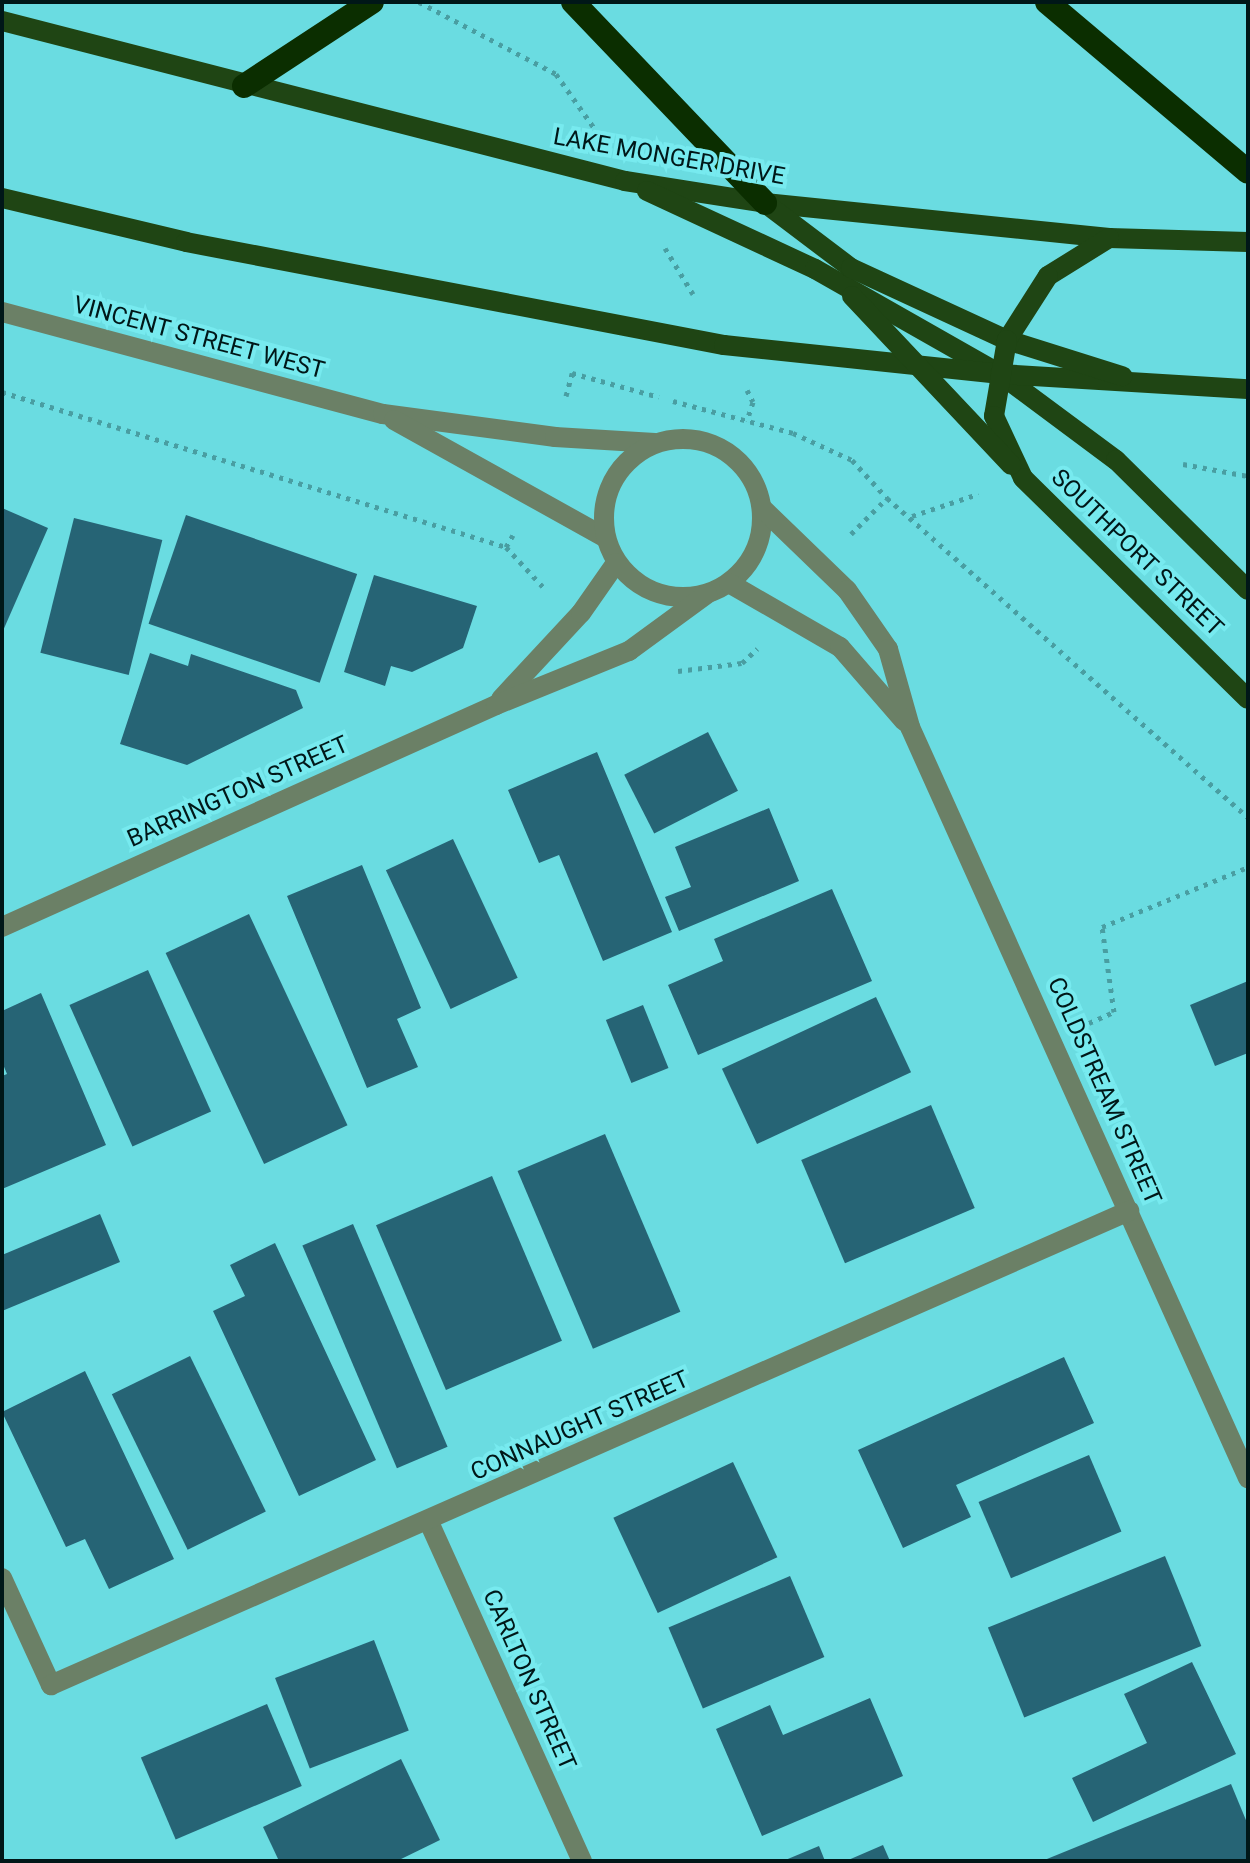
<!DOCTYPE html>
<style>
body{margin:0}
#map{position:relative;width:1250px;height:1863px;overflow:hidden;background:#6adce1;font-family:Roboto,sans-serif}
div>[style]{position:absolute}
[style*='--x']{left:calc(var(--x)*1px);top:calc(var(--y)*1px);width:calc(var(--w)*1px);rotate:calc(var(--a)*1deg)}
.building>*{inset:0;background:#266475;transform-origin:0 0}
.path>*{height:5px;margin-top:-2.5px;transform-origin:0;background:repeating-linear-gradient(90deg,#499ea2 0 4px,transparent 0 10px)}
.minor>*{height:20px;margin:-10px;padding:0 10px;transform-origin:10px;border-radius:10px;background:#6b8066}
.minor>.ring{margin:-10px;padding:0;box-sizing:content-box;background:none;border:20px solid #6b8066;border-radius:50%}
.primary>*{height:20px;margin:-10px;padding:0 10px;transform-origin:10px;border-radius:10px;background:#1f4514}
.motorway>*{height:24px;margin:-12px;padding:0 12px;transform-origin:12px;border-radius:12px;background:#0b2e00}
span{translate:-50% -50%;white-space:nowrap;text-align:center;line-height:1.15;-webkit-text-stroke:8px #77eaef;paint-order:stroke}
.street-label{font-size:24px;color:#001718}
.frame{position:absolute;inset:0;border:4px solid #001718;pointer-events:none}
</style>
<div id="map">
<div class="building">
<i style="clip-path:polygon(2px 508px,48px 528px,2px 633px)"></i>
<i style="left:186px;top:515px;width:181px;height:115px;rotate:19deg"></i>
<i style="left:74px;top:518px;width:91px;height:139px;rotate:14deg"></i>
<i style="clip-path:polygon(374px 575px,477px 606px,463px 648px,412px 672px,391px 666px,385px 686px,344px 672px)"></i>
<i style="clip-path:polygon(150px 653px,188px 666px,191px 654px,296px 690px,303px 708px,187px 765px,120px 744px)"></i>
<i style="left:708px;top:732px;width:66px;height:94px;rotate:63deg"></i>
<i style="clip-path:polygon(597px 752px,672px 932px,603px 961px,559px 855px,539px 863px,508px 790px)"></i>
<i style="clip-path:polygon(769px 808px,799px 881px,679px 931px,665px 897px,691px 887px,675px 847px)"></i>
<i style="left:453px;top:839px;width:153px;height:74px;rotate:65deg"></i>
<i style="clip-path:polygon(362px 865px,421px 1008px,397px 1019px,418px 1067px,367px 1088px,287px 896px)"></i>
<i style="clip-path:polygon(832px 889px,872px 981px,698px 1055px,668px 985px,723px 961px,714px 939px)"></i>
<i style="left:249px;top:914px;width:233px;height:92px;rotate:65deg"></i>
<i style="left:148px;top:970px;width:155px;height:86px;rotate:66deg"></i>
<i style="clip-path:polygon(1248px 981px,1248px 1053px,1215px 1066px,1190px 1005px)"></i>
<i style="clip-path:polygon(41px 993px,106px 1145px,2px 1189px,2px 1076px,7px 1074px,2px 1062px,2px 1011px)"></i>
<i style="left:876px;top:997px;width:83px;height:170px;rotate:65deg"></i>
<i style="left:643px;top:1005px;width:68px;height:40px;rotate:68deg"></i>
<i style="left:931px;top:1105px;width:112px;height:141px;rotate:67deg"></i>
<i style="left:605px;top:1134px;width:193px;height:95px;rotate:67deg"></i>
<i style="left:492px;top:1176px;width:179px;height:126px;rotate:67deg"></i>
<i style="clip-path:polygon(100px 1214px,120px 1262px,2px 1311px,2px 1255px)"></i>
<i style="left:353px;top:1224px;width:242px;height:55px;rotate:67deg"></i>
<i style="clip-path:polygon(275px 1243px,376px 1460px,299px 1496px,213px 1311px,245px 1296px,230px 1265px)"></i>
<i style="left:190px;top:1356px;width:173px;height:87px;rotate:64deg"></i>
<i style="clip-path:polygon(1064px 1357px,1094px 1423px,956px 1485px,971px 1517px,903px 1548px,858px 1450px)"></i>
<i style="clip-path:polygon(85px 1371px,174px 1559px,109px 1589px,85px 1539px,66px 1547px,2px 1412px)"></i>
<i style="left:1089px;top:1455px;width:83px;height:120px;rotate:67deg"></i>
<i style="left:733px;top:1462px;width:105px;height:132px;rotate:65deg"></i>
<i style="left:1165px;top:1556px;width:97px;height:191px;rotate:68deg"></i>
<i style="left:790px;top:1576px;width:88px;height:132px;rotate:67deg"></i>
<i style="left:374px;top:1640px;width:97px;height:106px;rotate:69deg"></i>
<i style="clip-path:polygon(1192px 1662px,1236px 1754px,1093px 1822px,1072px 1778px,1147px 1743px,1124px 1694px)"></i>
<i style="clip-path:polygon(870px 1698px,903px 1776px,762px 1836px,716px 1729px,770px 1705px,783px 1735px)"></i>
<i style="left:267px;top:1704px;width:89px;height:137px;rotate:67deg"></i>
<i style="clip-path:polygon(401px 1759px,440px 1840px,397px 1861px,279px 1861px,263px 1827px)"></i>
<i style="clip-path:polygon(1231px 1784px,1248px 1825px,1248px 1861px,1042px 1861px)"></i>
<i style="clip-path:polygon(883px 1845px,890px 1861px,846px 1861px)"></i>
<i style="clip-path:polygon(819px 1846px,825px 1861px,783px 1861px)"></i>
</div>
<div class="path">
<i style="--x:419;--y:2;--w:155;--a:27.7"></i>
<i style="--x:556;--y:74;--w:67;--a:54.7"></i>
<i style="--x:665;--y:248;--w:54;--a:58.7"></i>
<i style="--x:747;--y:390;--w:13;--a:63"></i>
<i style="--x:753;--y:402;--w:20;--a:108"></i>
<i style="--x:2;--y:392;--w:527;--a:17.09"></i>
<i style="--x:506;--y:547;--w:14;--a:-60"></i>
<i style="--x:566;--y:396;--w:24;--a:-75"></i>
<i style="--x:572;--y:373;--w:90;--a:15.4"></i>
<i style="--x:673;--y:401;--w:124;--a:14.9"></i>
<i style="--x:793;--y:433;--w:65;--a:24.6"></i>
<i style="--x:852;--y:460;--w:52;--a:47.4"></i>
<i style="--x:887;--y:498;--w:482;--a:41.5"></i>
<i style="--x:1183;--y:464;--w:66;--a:10.5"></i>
<i style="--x:912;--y:516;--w:70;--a:-18.4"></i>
<i style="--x:851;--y:534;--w:51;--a:-45"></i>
<i style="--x:506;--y:547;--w:59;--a:47.1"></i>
<i style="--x:678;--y:671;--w:64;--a:-7.1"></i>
<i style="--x:742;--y:663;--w:21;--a:-43"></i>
<i style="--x:1089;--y:1023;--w:27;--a:-24"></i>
<i style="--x:1114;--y:1012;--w:86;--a:-98"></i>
<i style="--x:1102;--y:927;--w:158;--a:-22.3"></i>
</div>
<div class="minor">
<i style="--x:2;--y:312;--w:394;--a:15"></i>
<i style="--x:383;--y:414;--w:174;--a:7.6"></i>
<i style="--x:555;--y:437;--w:100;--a:3.4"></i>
<i style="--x:394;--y:420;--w:240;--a:29.1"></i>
<i class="ring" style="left:604px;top:439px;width:138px;height:138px"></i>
<i style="--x:762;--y:508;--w:118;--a:44"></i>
<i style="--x:847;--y:590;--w:72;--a:55.2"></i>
<i style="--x:888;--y:649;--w:81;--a:74.2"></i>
<i style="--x:910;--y:727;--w:824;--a:65.77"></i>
<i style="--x:729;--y:583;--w:128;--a:30"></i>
<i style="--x:840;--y:647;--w:98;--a:49.1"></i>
<i style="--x:501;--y:699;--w:117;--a:-47.1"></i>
<i style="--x:581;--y:613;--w:61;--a:-55"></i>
<i style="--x:2;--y:927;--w:542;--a:-24.2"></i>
<i style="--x:496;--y:705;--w:144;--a:-22.1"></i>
<i style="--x:629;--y:651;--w:97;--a:-36.2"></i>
<i style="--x:428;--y:1520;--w:374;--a:65.7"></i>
<i style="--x:2;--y:1578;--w:118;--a:65.4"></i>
<i style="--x:51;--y:1685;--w:1178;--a:-23.74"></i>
</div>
<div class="primary">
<i style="--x:2;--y:21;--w:643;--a:14.4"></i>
<i style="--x:625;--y:181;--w:142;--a:8.9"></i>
<i style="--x:765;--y:203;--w:346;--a:5.8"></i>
<i style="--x:1109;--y:238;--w:139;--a:1.6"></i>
<i style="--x:647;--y:191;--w:185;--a:24.9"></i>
<i style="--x:815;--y:269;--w:213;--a:29.6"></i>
<i style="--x:1000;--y:374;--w:144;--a:36.6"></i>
<i style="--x:1116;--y:460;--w:185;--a:44.6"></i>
<i style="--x:2;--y:198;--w:189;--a:13.4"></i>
<i style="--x:186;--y:242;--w:548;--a:10.84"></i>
<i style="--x:724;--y:345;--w:278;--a:6"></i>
<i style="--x:1000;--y:374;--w:248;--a:3.5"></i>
<i style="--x:765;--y:203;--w:108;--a:37.1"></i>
<i style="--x:851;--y:268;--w:172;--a:24.8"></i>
<i style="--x:1007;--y:340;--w:121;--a:17.4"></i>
<i style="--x:1109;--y:238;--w:72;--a:148.1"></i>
<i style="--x:1048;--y:276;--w:76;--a:122.6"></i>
<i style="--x:1007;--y:340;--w:77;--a:99.7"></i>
<i style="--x:994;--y:416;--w:68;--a:64.9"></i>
<i style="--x:1023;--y:478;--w:315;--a:44.5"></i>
<i style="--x:852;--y:296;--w:232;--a:46.7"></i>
</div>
<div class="motorway">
<i style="--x:573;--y:2;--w:278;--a:46.3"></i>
<i style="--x:1047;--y:2;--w:263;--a:40.2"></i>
<i style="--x:244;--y:86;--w:153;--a:-33.3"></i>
</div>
<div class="street-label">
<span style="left:669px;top:157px;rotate:10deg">LAKE MONGER DRIVE</span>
<span style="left:199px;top:338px;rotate:15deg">VINCENT STREET WEST</span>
<span style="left:1137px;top:553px;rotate:44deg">SOUTHPORT STREET</span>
<span style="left:238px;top:792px;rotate:-24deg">BARRINGTON STREET</span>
<span style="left:1104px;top:1091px;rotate:66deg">COLDSTREAM STREET</span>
<span style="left:580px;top:1426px;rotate:-24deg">CONNAUGHT STREET</span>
<span style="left:529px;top:1680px;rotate:66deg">CARLTON STREET</span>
</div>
<div class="frame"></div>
</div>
